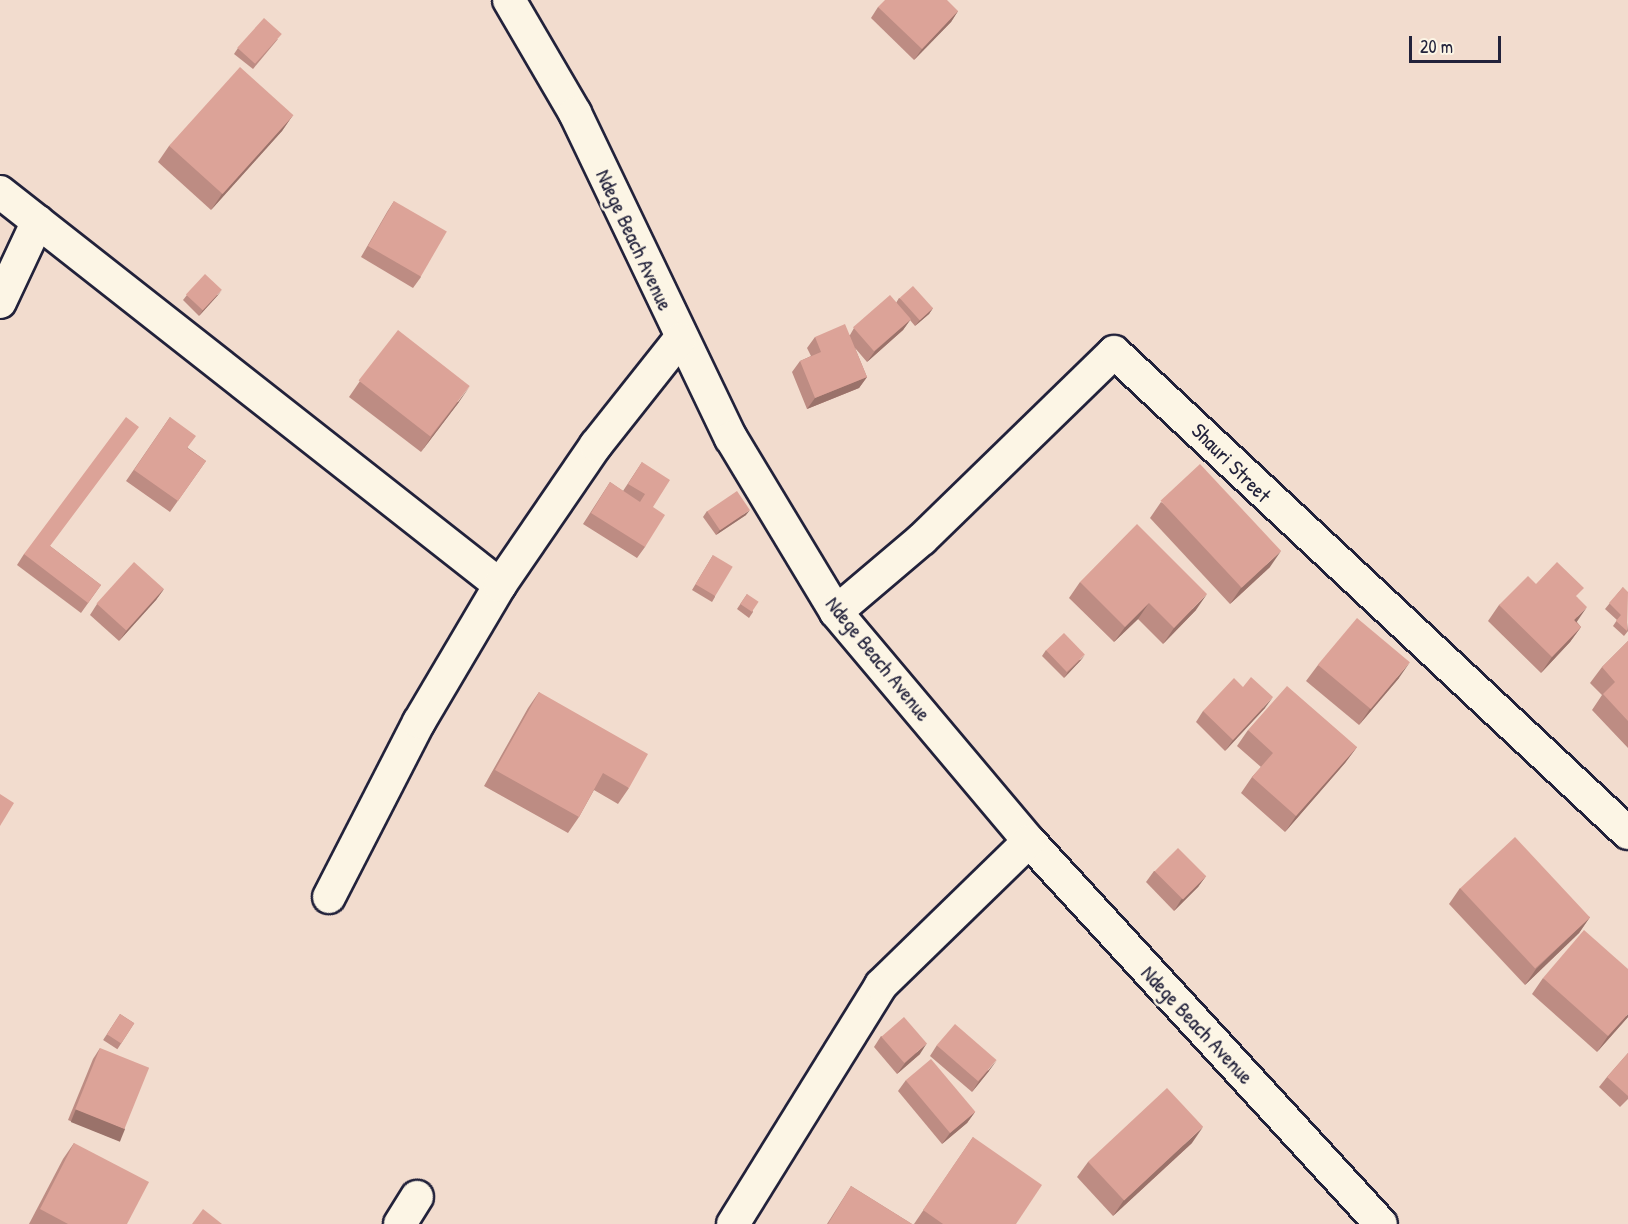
<!DOCTYPE html>
<style>
body{margin:0}
#map{position:relative;width:1628px;height:1224px;overflow:hidden;background:#f2dcce;font-family:"Patrick Hand",sans-serif}
div>[style]{position:absolute}
[style*='--x']{left:calc(var(--x)*1px);top:calc(var(--y)*1px);width:calc(var(--w)*1px);rotate:calc(var(--a)*1deg)}
.roads{filter:drop-shadow(2px 0 #22223b) drop-shadow(-2px 0 #22223b) drop-shadow(0 2px #22223b) drop-shadow(0 -2px #22223b)}
.minor>*{height:32px;margin:-16px;padding:0 16px;transform-origin:16px;border-radius:16px;background:#fcf5e5}
.wall>*{inset:0;background:#bd8c83;transform-origin:0 0}
.shaded-wall>*{inset:0;background:#9a726a;transform-origin:0 0}
.building>*{inset:0;background:#dca398;transform-origin:0 0}
span{translate:-50% -50%;white-space:nowrap;text-align:center;line-height:1.15;-webkit-text-stroke:5px #fcf5e5;paint-order:stroke}
.street-label{font-size:21px;color:#22223b}
.scale{position:absolute;left:1409px;top:36px;width:92px;height:27px;box-sizing:border-box;border:3px solid #22223b;border-top:0;padding-left:8px;font-size:18px;line-height:21px;white-space:nowrap;color:#22223b;-webkit-text-stroke:4px #fcf5e5;paint-order:stroke}
</style>
<div id="map">
<div class="roads">
<div class="minor">
<i style="--x:509;--y:0;--w:131;--a:59.7"></i>
<i style="--x:575;--y:113;--w:361;--a:64.4"></i>
<i style="--x:731;--y:438;--w:203;--a:58.9"></i>
<i style="--x:836;--y:612;--w:299;--a:49.9"></i>
<i style="--x:1029;--y:841;--w:520;--a:47.42"></i>
<i style="--x:0;--y:192;--w:636;--a:38.17"></i>
<i style="--x:0;--y:302;--w:89;--a:-64.9"></i>
<i style="--x:836;--y:612;--w:113;--a:-40.3"></i>
<i style="--x:922;--y:539;--w:268;--a:-44.2"></i>
<i style="--x:1114;--y:352;--w:704;--a:43.1"></i>
<i style="--x:329;--y:897;--w:197;--a:-62.8"></i>
<i style="--x:419;--y:722;--w:159;--a:-59.4"></i>
<i style="--x:500;--y:585;--w:170;--a:-55.6"></i>
<i style="--x:596;--y:445;--w:135;--a:-51.6"></i>
<i style="--x:400;--y:1224;--w:32;--a:-58"></i>
<i style="--x:733;--y:1224;--w:281;--a:-58.2"></i>
<i style="--x:881;--y:985;--w:206;--a:-44.2"></i>
</div>
</div>
<div class="wall">
<i style="clip-path:polygon(878px 7px,958px 11px,951px 22px,914px 60px,871px 18px)"></i>
<i style="clip-path:polygon(278px 39px,253px 69px,234px 54px,238px 48px)"></i>
<i style="clip-path:polygon(293px 115px,282px 131px,211px 210px,158px 162px,169px 146px)"></i>
<i style="clip-path:polygon(394px 201px,421px 277px,413px 288px,361px 257px,387px 212px)"></i>
<i style="clip-path:polygon(187px 295px,218px 295px,199px 316px,183px 300px)"></i>
<i style="clip-path:polygon(899px 298px,933px 308px,929px 314px,915px 326px,910px 320px,903px 330px,867px 362px,855px 348px,867px 377px,859px 388px,807px 409px,792px 372px,800px 361px,811px 356px,807px 348px,815px 337px,850px 335px,854px 328px,896px 303px)"></i>
<i style="clip-path:polygon(360px 381px,459px 402px,421px 452px,349px 397px)"></i>
<i style="clip-path:polygon(170px 417px,188px 448px,206px 461px,170px 512px,126px 481px)"></i>
<i style="clip-path:polygon(642px 462px,653px 507px,645px 547px,637px 558px,583px 524px,610px 482px,623px 491px)"></i>
<i style="clip-path:polygon(1161px 502px,1270px 567px,1230px 604px,1150px 518px)"></i>
<i style="clip-path:polygon(707px 511px,746px 515px,716px 535px,703px 517px)"></i>
<i style="clip-path:polygon(50px 546px,101px 585px,81px 613px,17px 565px,24px 554px)"></i>
<i style="clip-path:polygon(713px 555px,715px 597px,712px 602px,692px 590px)"></i>
<i style="clip-path:polygon(1080px 582px,1196px 610px,1163px 644px,1138px 619px,1114px 642px,1069px 598px)"></i>
<i style="clip-path:polygon(1536px 584px,1578px 598px,1577px 622px,1581px 627px,1570px 642px,1541px 673px,1488px 621px,1499px 605px)"></i>
<i style="clip-path:polygon(1623px 587px,1628px 631px,1624px 636px,1613px 626px,1617px 620px,1605px 609px)"></i>
<i style="clip-path:polygon(164px 589px,156px 600px,119px 641px,90px 615px,97px 604px)"></i>
<i style="clip-path:polygon(747px 594px,753px 612px,749px 618px,737px 609px)"></i>
<i style="clip-path:polygon(1628px 641px,1628px 748px,1592px 710px,1602px 695px,1590px 683px,1602px 667px)"></i>
<i style="clip-path:polygon(1046px 650px,1081px 660px,1064px 678px,1042px 656px)"></i>
<i style="clip-path:polygon(1318px 665px,1399px 678px,1359px 725px,1306px 681px)"></i>
<i style="clip-path:polygon(539px 692px,629px 788px,618px 804px,594px 790px,579px 817px,568px 833px,484px 786px,528px 708px)"></i>
<i style="clip-path:polygon(1265px 708px,1225px 751px,1196px 722px,1203px 711px)"></i>
<i style="clip-path:polygon(1248px 730px,1357px 747px,1345px 763px,1285px 832px,1241px 793px,1252px 777px,1261px 767px,1237px 746px)"></i>
<i style="clip-path:polygon(1154px 871px,1206px 876px,1198px 887px,1174px 911px,1146px 882px)"></i>
<i style="clip-path:polygon(1460px 888px,1590px 917px,1579px 933px,1525px 985px,1449px 904px)"></i>
<i style="clip-path:polygon(1543px 978px,1628px 1017px,1597px 1052px,1532px 994px)"></i>
<i style="left:120px;top:1014px;width:17px;height:31px;rotate:33deg"></i>
<i style="clip-path:polygon(881px 1036px,920px 1054px,897px 1074px,874px 1047px)"></i>
<i style="clip-path:polygon(937px 1045px,989px 1071px,972px 1092px,930px 1056px)"></i>
<i style="clip-path:polygon(100px 1048px,117px 1140px,68px 1120px,93px 1059px)"></i>
<i style="clip-path:polygon(1628px 1053px,1628px 1099px,1620px 1107px,1599px 1087px,1607px 1077px)"></i>
<i style="clip-path:polygon(906px 1080px,975px 1112px,967px 1123px,942px 1144px,898px 1091px)"></i>
<i style="clip-path:polygon(973px 1137px,1016px 1224px,914px 1224px)"></i>
<i style="clip-path:polygon(74px 1143px,127px 1224px,29px 1224px,63px 1159px)"></i>
<i style="clip-path:polygon(1192px 1143px,1113px 1216px,1077px 1177px,1088px 1162px)"></i>
<i style="clip-path:polygon(851px 1186px,912px 1224px,827px 1224px)"></i>
</div>
<div class="shaded-wall">
<i style="clip-path:polygon(958px 11px,951px 22px,914px 60px,922px 49px)"></i>
<i style="clip-path:polygon(293px 115px,282px 131px,211px 210px,222px 194px)"></i>
<i style="clip-path:polygon(222px 290px,218px 295px,199px 316px,203px 310px)"></i>
<i style="clip-path:polygon(933px 308px,929px 314px,915px 326px,919px 321px)"></i>
<i style="clip-path:polygon(911px 319px,903px 330px,867px 362px,875px 351px)"></i>
<i style="clip-path:polygon(867px 377px,859px 388px,807px 409px,815px 398px)"></i>
<i style="clip-path:polygon(470px 386px,459px 402px,421px 452px,432px 436px)"></i>
<i style="clip-path:polygon(750px 510px,746px 515px,716px 535px,720px 530px)"></i>
<i style="clip-path:polygon(1281px 551px,1270px 567px,1230px 604px,1241px 588px)"></i>
<i style="clip-path:polygon(164px 589px,156px 600px,119px 641px,127px 630px)"></i>
<i style="clip-path:polygon(1207px 594px,1196px 610px,1163px 644px,1174px 628px)"></i>
<i style="clip-path:polygon(1149px 603px,1138px 619px,1114px 642px,1125px 627px)"></i>
<i style="clip-path:polygon(1587px 607px,1576px 623px,1574px 620px)"></i>
<i style="clip-path:polygon(1581px 627px,1570px 642px,1541px 673px,1552px 657px)"></i>
<i style="clip-path:polygon(1085px 655px,1081px 660px,1064px 678px,1068px 672px)"></i>
<i style="clip-path:polygon(1410px 662px,1399px 678px,1359px 725px,1370px 709px)"></i>
<i style="clip-path:polygon(1273px 697px,1265px 708px,1225px 751px,1233px 740px)"></i>
<i style="clip-path:polygon(1357px 747px,1345px 763px,1285px 832px,1296px 816px)"></i>
<i style="clip-path:polygon(1206px 876px,1198px 887px,1174px 911px,1181px 900px)"></i>
<i style="clip-path:polygon(1590px 917px,1579px 933px,1525px 985px,1536px 969px)"></i>
<i style="clip-path:polygon(1628px 1014px,1628px 1017px,1597px 1052px,1608px 1036px)"></i>
<i style="clip-path:polygon(927px 1043px,920px 1054px,897px 1074px,905px 1063px)"></i>
<i style="clip-path:polygon(997px 1060px,989px 1071px,972px 1092px,979px 1081px)"></i>
<i style="left:76px;top:1109px;width:53px;height:14px;rotate:22deg"></i>
<i style="clip-path:polygon(975px 1112px,967px 1123px,942px 1144px,950px 1133px)"></i>
<i style="clip-path:polygon(1203px 1127px,1192px 1143px,1113px 1216px,1124px 1200px)"></i>
</div>
<div class="building">
<i style="clip-path:polygon(885px 0,947px 0,958px 11px,922px 49px,878px 7px)"></i>
<i style="left:264px;top:18px;width:24px;height:40px;rotate:42deg"></i>
<i style="left:240px;top:67px;width:72px;height:106px;rotate:42deg"></i>
<i style="left:394px;top:201px;width:61px;height:52px;rotate:30deg"></i>
<i style="left:205px;top:274px;width:23px;height:28px;rotate:43deg"></i>
<i style="left:913px;top:286px;width:30px;height:18px;rotate:48deg"></i>
<i style="left:890px;top:295px;width:32px;height:49px;rotate:49deg"></i>
<i style="clip-path:polygon(845px 324px,867px 377px,815px 398px,800px 361px,821px 352px,815px 337px)"></i>
<i style="left:398px;top:330px;width:91px;height:64px;rotate:38deg"></i>
<i style="clip-path:polygon(126px 417px,139px 427px,50px 546px,101px 585px,88px 603px,24px 554px)"></i>
<i style="clip-path:polygon(170px 417px,196px 436px,187px 448px,206px 461px,178px 501px,134px 470px)"></i>
<i style="clip-path:polygon(642px 462px,670px 480px,653px 507px,665px 515px,645px 547px,591px 513px,610px 482px,640px 502px,645px 494px,628px 484px)"></i>
<i style="left:1200px;top:464px;width:119px;height:54px;rotate:47deg"></i>
<i style="left:737px;top:491px;width:23px;height:36px;rotate:56deg"></i>
<i style="clip-path:polygon(1137px 524px,1207px 594px,1174px 628px,1149px 603px,1125px 627px,1080px 582px)"></i>
<i style="left:713px;top:555px;width:23px;height:34px;rotate:31deg"></i>
<i style="left:134px;top:562px;width:40px;height:56px;rotate:42deg"></i>
<i style="clip-path:polygon(1557px 562px,1584px 588px,1576px 596px,1587px 607px,1574px 620px,1581px 627px,1552px 657px,1499px 605px,1528px 576px,1536px 584px)"></i>
<i style="clip-path:polygon(1623px 587px,1628px 592px,1627px 631px,1616px 621px,1621px 615px,1609px 603px)"></i>
<i style="left:747px;top:594px;width:14px;height:12px;rotate:34deg"></i>
<i style="left:1357px;top:618px;width:69px;height:61px;rotate:40deg"></i>
<i style="left:1064px;top:633px;width:30px;height:25px;rotate:46deg"></i>
<i style="clip-path:polygon(1628px 641px,1628px 721px,1603px 694px,1615px 682px,1602px 667px)"></i>
<i style="clip-path:polygon(1251px 677px,1273px 697px,1233px 740px,1203px 711px,1234px 678px,1243px 687px)"></i>
<i style="clip-path:polygon(1287px 686px,1357px 747px,1296px 816px,1252px 777px,1273px 753px,1248px 730px)"></i>
<i style="clip-path:polygon(539px 692px,648px 754px,629px 788px,603px 773px,579px 817px,495px 770px)"></i>
<i style="clip-path:polygon(0 794px,14px 803px,0 826px)"></i>
<i style="left:1515px;top:837px;width:110px;height:75px;rotate:47deg"></i>
<i style="left:1178px;top:848px;width:40px;height:33px;rotate:45deg"></i>
<i style="clip-path:polygon(1584px 930px,1628px 969px,1628px 1014px,1608px 1036px,1543px 978px)"></i>
<i style="left:120px;top:1014px;width:17px;height:24px;rotate:33deg"></i>
<i style="left:904px;top:1017px;width:35px;height:30px;rotate:49deg"></i>
<i style="left:955px;top:1024px;width:55px;height:28px;rotate:41deg"></i>
<i style="left:100px;top:1048px;width:53px;height:66px;rotate:22deg"></i>
<i style="clip-path:polygon(1628px 1053px,1628px 1096px,1607px 1077px)"></i>
<i style="left:931px;top:1059px;width:69px;height:33px;rotate:50deg"></i>
<i style="left:1167px;top:1088px;width:53px;height:108px;rotate:47deg"></i>
<i style="clip-path:polygon(973px 1137px,1042px 1185px,1016px 1224px,943px 1224px,923px 1210px)"></i>
<i style="clip-path:polygon(74px 1143px,149px 1182px,127px 1224px,68px 1224px,40px 1209px)"></i>
<i style="clip-path:polygon(851px 1186px,912px 1224px,828px 1224px)"></i>
<i style="clip-path:polygon(203px 1209px,222px 1224px,192px 1224px)"></i>
</div>
<div class="street-label">
<span style="left:634px;top:240px;rotate:65deg">Ndege Beach Avenue</span>
<span style="left:1231px;top:463px;rotate:45deg">Shauri Street</span>
<span style="left:878px;top:659px;rotate:51deg">Ndege Beach Avenue</span>
<span style="left:1197px;top:1025px;rotate:47deg">Ndege Beach Avenue</span>
</div>
<div class="scale">20 m</div>
</div>
